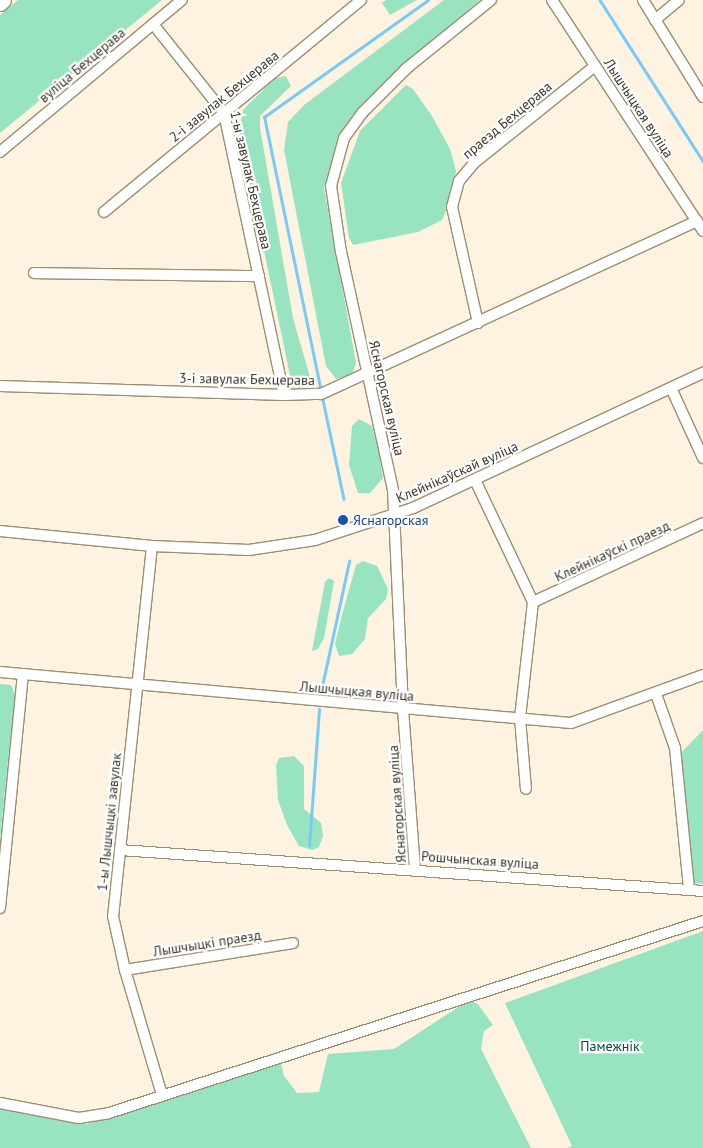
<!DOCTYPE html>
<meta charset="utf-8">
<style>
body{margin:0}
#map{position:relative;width:703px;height:1148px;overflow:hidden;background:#fdf3e0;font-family:"PT Sans",sans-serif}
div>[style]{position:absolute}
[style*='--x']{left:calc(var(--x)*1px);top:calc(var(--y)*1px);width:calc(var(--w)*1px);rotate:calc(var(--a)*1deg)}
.green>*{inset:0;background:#98e4c1}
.stream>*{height:2.5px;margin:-1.25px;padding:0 1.25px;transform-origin:1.25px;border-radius:1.25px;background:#78caf8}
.roads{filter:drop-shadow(1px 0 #9d8e71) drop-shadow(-1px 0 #9d8e71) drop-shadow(0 1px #9d8e71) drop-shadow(0 -1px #9d8e71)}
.minor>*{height:10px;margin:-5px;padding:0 5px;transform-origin:5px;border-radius:5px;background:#fff}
.highway>*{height:15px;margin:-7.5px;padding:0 7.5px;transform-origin:7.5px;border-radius:7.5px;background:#fff}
.dots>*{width:14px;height:14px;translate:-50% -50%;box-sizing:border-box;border:2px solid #fff;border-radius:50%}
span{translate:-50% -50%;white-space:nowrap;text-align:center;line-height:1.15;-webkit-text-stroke:4.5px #fff;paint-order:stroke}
.street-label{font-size:14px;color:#3c3629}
.transit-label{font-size:14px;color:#164399}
.left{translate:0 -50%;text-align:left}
.park-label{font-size:14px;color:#004d34}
</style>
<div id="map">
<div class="green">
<i style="clip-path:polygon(18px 0,162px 0,0 133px,0 15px)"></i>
<i style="clip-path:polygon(386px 0,417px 0,390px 15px,382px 3px)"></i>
<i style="clip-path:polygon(444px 0,480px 0,398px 70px,352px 116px,336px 146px,324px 188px,356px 363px,352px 375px,336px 379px,326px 366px,284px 150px,288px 122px,304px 105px)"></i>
<i style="clip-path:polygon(286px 76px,291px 86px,260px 116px,260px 128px,293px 318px,310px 377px,309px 386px,299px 388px,291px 380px,239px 131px,243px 110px,275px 78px)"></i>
<i style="clip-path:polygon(406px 85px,413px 89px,432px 116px,450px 149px,456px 171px,447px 209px,442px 220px,418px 232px,353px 245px,349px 238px,341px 183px,360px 131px)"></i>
<i style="clip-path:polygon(359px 419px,372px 426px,379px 453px,383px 478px,370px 493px,358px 493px,349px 465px,352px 426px)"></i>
<i style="clip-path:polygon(363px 561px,377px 566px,388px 589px,386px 599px,368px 618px,365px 639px,352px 654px,339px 656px,335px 644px,342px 615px,356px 565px)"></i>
<i style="clip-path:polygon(329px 578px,334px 581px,324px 638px,318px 649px,312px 651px,325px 582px)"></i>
<i style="clip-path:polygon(0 684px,11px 685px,15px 694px,0 839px)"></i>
<i style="clip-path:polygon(703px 730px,703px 884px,690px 882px,680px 754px)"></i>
<i style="clip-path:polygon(294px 756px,304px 766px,304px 809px,321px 823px,323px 836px,319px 847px,312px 850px,299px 846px,287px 825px,278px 800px,276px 765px,279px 758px)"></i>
<i style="clip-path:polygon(703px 931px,703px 1148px,567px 1148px,572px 1146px,505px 1003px)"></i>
<i style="clip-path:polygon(469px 1000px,478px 1004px,493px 1025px,484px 1031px,481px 1049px,531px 1148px,0 1148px,0 1109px,86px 1124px,281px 1063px,284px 1076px,297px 1093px,319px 1092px,328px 1054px,394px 1049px)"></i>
</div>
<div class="stream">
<i style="--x:600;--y:0;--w:191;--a:57.4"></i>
<i style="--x:320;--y:387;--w:276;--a:-101.7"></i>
<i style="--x:264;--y:117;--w:201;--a:-35.5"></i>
<i style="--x:323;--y:400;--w:101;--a:78"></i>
<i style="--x:321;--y:691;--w:133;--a:-77.8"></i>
<i style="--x:309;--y:846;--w:137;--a:-85.8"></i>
</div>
<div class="roads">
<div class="minor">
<i style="--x:552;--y:0;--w:276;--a:56.8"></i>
<i style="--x:643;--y:0;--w:114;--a:58.3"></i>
<i style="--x:655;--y:20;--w:31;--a:-40"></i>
<i style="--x:153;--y:24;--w:114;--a:51.4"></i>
<i style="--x:224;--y:113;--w:288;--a:78"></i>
<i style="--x:0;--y:152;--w:237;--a:-39.9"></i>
<i style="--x:104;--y:212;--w:333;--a:-39.5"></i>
<i style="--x:34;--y:273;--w:225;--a:0.8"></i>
<i style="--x:478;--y:323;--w:119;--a:-102.6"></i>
<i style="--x:452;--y:207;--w:27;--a:-75"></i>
<i style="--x:459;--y:181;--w:23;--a:-50"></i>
<i style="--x:474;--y:163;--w:155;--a:-38.7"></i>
<i style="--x:0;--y:386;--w:284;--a:1.8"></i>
<i style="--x:284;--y:395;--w:37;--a:-2"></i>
<i style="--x:321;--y:394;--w:414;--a:-24.7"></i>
<i style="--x:671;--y:388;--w:77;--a:65.4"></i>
<i style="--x:475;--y:480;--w:135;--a:64.6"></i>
<i style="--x:533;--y:602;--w:117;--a:96.4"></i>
<i style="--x:520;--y:718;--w:71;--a:85.2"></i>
<i style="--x:0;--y:531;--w:153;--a:5.6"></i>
<i style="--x:152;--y:546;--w:97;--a:2.4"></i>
<i style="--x:249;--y:550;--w:67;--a:-8.6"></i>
<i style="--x:315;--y:540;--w:103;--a:-18.1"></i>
<i style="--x:413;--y:508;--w:320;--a:-25"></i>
<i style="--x:152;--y:546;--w:372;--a:96"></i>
<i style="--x:113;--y:916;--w:55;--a:77.5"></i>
<i style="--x:125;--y:970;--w:130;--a:73.5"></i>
<i style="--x:533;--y:602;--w:187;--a:-24.9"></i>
<i style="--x:0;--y:672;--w:573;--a:5.1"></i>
<i style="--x:571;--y:723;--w:140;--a:-20"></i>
<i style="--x:656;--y:694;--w:57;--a:70.6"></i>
<i style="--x:675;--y:748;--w:142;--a:84.3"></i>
<i style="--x:120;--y:850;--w:584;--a:4.02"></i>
<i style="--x:415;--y:869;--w:160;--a:-94.3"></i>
<i style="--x:403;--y:709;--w:219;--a:-92.6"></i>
<i style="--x:393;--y:490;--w:244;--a:-102.3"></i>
<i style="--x:341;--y:252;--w:67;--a:-98.6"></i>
<i style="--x:331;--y:186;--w:50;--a:-74.8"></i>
<i style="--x:344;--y:138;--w:32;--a:-54"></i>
<i style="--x:363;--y:112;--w:62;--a:-45"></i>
<i style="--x:407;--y:68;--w:108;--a:-39"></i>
<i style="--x:0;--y:908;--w:235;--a:-84.4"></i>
<i style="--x:125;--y:970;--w:170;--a:-9.1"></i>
<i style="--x:0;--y:1103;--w:80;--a:10.8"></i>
<i style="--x:79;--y:1118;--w:30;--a:-9"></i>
<i style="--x:109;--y:1113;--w:624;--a:-17.91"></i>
</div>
<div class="highway">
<i style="--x:0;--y:3;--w:4;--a:-45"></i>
</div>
</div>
<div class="dots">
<i style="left:343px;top:520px;background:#1a4fb4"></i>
</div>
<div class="street-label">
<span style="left:82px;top:65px;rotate:-40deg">вуліца Бехцерава</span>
<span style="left:224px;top:96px;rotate:-39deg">2-і завулак Бехцерава</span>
<span style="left:639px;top:108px;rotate:57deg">Лышчыцкая вуліца</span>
<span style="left:507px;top:120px;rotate:-40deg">праезд Бехцерава</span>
<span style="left:251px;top:180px;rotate:77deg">1-ы завулак Бехцерава</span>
<span style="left:247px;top:379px;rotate:1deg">3-і завулак Бехцерава</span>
<span style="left:387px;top:398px;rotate:77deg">Яснагорская вуліца</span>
<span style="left:457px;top:472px;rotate:-24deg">Клейнікаўскай вуліца</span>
<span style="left:612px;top:551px;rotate:-25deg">Клейнікаўскі праезд</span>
<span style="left:357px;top:691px;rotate:5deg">Лышчыцкая вуліца</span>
<span style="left:397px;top:804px;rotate:-94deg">Яснагорская вуліца</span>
<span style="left:109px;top:822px;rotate:-84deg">1-ы Лышчыцкі завулак</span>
<span style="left:480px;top:860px;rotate:4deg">Рошчынская вуліца</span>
<span style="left:207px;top:943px;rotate:-9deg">Лышчыцкі праезд</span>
</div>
<div class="transit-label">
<span class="left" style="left:353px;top:520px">Яснагорская</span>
</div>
<div class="park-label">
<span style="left:610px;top:1046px">Памежнік</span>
</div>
</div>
